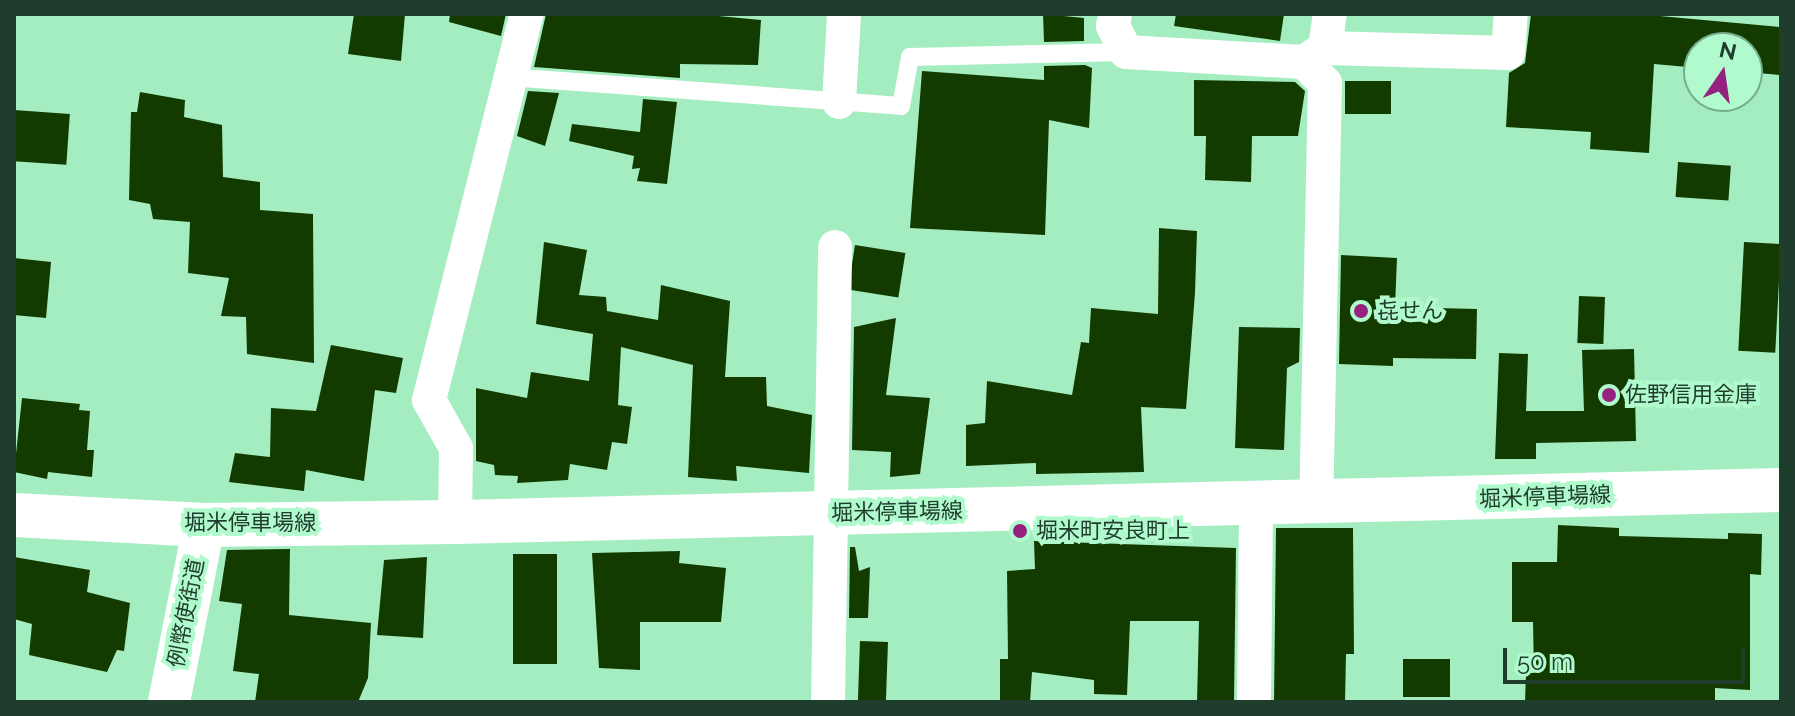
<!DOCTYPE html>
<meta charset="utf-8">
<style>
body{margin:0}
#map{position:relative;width:1795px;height:716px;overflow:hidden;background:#a3edc0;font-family:Raleway,"Noto Sans JP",sans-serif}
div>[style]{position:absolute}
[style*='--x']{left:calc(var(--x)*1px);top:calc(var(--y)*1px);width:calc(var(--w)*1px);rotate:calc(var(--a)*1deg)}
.building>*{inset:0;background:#133b00;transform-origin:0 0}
.service>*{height:18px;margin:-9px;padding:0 9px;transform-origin:9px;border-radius:9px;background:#fff}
.minor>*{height:34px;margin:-17px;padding:0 17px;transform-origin:17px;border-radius:17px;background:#fff}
.tertiary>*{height:42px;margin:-21px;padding:0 21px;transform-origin:21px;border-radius:21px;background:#fff}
.secondary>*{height:44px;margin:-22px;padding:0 22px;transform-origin:22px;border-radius:22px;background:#fff}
.dots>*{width:22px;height:22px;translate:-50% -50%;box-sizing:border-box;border:4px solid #b0facd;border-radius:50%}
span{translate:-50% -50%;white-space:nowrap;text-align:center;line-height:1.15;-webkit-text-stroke:8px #b0facd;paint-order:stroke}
.poi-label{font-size:22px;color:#1f3d2c}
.left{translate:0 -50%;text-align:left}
.street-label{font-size:22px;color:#1f3d2c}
.frame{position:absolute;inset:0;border:16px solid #1f3d2c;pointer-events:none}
.north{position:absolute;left:1683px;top:32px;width:80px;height:80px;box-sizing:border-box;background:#b0facd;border:2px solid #76ae8d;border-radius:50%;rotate:13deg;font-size:22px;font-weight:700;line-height:32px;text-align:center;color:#1f3d2c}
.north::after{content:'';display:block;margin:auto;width:28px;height:36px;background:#96227f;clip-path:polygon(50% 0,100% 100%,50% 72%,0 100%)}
.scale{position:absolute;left:1503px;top:648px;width:242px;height:36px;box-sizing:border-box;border:4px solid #1f3d2c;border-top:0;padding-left:10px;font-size:24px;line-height:28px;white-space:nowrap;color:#1f3d2c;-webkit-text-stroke:6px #b0facd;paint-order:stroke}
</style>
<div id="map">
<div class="building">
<i style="clip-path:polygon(354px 14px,405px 14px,401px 61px,348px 54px)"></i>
<i style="clip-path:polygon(450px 14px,506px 14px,501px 36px,449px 22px)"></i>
<i style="clip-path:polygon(546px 14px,697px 14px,761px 20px,758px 65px,680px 64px,680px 78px,534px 67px)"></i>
<i style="clip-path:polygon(1043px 14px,1084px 18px,1084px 41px,1044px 42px)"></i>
<i style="clip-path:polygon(1176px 14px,1284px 14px,1280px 41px,1174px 26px)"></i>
<i style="clip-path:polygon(1531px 14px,1638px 14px,1781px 27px,1781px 75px,1747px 72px,1747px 48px,1699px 48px,1699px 68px,1654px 64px,1649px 153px,1590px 149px,1591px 132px,1506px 127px,1509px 73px,1525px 63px)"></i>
<i style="clip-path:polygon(1085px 65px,1092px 68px,1089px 128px,1049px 120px,1045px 235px,910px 228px,922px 71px,1044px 80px,1044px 66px)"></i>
<i style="clip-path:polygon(1194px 80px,1295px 82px,1305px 91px,1298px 136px,1252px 136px,1251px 182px,1205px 180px,1206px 136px,1194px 136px)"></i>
<i style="left:1345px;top:81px;width:46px;height:33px"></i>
<i style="clip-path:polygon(528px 91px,559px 93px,545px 146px,517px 136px)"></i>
<i style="clip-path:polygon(140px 92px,185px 100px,184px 117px,222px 125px,223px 177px,260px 182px,260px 210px,313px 214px,314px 363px,247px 354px,246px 317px,221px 316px,229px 278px,188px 273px,190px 222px,153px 219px,150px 204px,129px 200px,131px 112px,137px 112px)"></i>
<i style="clip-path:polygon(643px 99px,677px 102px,667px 184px,637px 181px,640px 168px,632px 169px,634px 156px,569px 141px,572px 124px,640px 132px)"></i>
<i style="left:14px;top:110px;width:56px;height:51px;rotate:4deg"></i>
<i style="left:1678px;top:162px;width:53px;height:35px;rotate:4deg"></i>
<i style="clip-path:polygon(1159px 228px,1197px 231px,1195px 293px,1186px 409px,1141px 407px,1144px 472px,1036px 474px,1036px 463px,966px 466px,966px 425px,985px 423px,987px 381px,1072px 395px,1081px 342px,1089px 343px,1091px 308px,1158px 314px)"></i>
<i style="clip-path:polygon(544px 242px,587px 250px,579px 295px,606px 297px,607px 311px,658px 320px,661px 285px,730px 301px,725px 377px,766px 377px,767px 406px,812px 415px,809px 473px,736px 466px,737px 481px,688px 477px,693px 365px,621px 347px,618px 405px,632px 407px,627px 444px,612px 442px,607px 470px,570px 464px,568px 480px,517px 483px,518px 476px,495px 475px,494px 465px,476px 461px,476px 388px,527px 398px,531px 372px,589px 381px,593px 334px,536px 324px)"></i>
<i style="left:1744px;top:242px;width:37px;height:109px;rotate:3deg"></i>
<i style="left:855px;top:245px;width:51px;height:45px;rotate:9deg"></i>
<i style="clip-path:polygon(1341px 255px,1397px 258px,1395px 307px,1477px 309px,1476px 359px,1393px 358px,1393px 366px,1339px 364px)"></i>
<i style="clip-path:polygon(14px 258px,51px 262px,46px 318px,14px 315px)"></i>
<i style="left:1579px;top:296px;width:26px;height:47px;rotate:2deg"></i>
<i style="clip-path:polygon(896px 318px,886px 395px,930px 398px,920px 474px,890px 477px,891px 452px,852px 450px,854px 327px)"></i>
<i style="clip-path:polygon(1239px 327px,1300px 328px,1299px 362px,1287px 368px,1284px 450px,1235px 448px)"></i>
<i style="clip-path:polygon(331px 345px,403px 358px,396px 393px,375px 390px,364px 481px,306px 470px,304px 491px,229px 482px,235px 453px,270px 457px,271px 408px,316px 411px)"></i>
<i style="clip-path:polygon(1634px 349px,1636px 441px,1536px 443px,1536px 459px,1495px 459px,1499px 353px,1528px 354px,1526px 411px,1584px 411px,1582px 350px)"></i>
<i style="clip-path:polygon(22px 398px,80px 404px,79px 410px,90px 411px,87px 450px,94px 450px,92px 477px,48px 472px,47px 479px,14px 472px)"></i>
<i style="clip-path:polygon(1558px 525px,1619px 528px,1619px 536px,1728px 539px,1728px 533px,1762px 534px,1761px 575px,1750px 574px,1750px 690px,1715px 688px,1715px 701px,1525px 702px,1526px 673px,1534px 673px,1533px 622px,1512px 622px,1512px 562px,1557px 562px)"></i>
<i style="clip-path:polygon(1276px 528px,1353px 528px,1354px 654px,1346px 654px,1345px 702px,1274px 702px)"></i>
<i style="clip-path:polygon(1034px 541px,1236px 548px,1234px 702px,1197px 702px,1199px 621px,1130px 621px,1127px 695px,1094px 694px,1094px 680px,1032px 672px,1030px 702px,1000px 702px,1000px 659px,1008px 659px,1007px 571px,1035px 569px)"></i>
<i style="clip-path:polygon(850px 547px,855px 547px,859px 571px,870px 567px,868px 618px,849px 618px)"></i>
<i style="clip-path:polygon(290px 549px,289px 615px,371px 623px,368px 678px,358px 702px,255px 702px,259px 674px,233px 671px,242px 604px,219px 601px,227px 550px)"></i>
<i style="clip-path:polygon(680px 551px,679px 563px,726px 568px,721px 622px,640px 622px,640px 670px,599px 668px,592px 553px)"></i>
<i style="left:513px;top:554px;width:44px;height:110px"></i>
<i style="clip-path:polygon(14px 557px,90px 570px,87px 592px,130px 603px,124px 651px,117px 650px,107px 672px,29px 655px,32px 624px,14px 619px)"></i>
<i style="clip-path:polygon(427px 557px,423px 638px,377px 635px,384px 560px)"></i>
<i style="left:860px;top:641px;width:28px;height:61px;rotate:2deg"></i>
<i style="left:1403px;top:659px;width:47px;height:38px"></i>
</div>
<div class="service">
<i style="--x:508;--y:77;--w:394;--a:4.2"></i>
<i style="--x:901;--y:106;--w:50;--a:-79.6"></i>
<i style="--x:910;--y:57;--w:216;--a:-1.3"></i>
</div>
<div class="minor">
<i style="--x:1115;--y:14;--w:12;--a:99"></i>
<i style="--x:1113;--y:26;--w:29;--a:63"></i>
<i style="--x:1126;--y:52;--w:178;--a:3.2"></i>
<i style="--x:1304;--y:62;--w:25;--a:-34"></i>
<i style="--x:1325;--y:48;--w:34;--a:-82"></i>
<i style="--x:1325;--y:48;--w:183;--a:1.6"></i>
<i style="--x:1508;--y:53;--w:39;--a:-86"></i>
<i style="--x:1304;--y:62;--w:30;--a:45"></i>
<i style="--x:1325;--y:83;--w:421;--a:91.2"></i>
<i style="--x:839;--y:102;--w:88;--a:-86.7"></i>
<i style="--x:455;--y:522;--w:74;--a:-89.2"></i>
<i style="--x:456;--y:448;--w:55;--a:-119.4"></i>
<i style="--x:429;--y:400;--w:398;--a:-75.8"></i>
<i style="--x:828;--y:702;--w:455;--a:-89.1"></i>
<i style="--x:1254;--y:702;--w:198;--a:-89.4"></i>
</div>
<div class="tertiary">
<i style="--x:169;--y:702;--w:180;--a:-78.8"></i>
</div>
<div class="secondary">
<i style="--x:14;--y:515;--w:190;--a:3"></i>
<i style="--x:204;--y:525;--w:251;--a:-0.7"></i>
<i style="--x:455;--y:522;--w:1326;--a:-1.38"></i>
</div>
<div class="dots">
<i style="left:1361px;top:311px;background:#96227f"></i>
<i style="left:1609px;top:395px;background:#96227f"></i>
<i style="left:1020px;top:531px;background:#96227f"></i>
</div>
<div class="poi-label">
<span class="left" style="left:1377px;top:311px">㐂せん</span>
<span class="left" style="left:1625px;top:395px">佐野信用金庫</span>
<span class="left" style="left:1036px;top:531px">堀米町安良町上</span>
</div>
<div class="street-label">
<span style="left:1545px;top:497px;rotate:-2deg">堀米停車場線</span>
<span style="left:897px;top:512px;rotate:-1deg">堀米停車場線</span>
<span style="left:250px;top:523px">堀米停車場線</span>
<span style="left:186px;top:613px;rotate:-79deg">例幣使街道</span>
</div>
<div class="frame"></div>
<div class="north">N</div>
<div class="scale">50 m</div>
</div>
